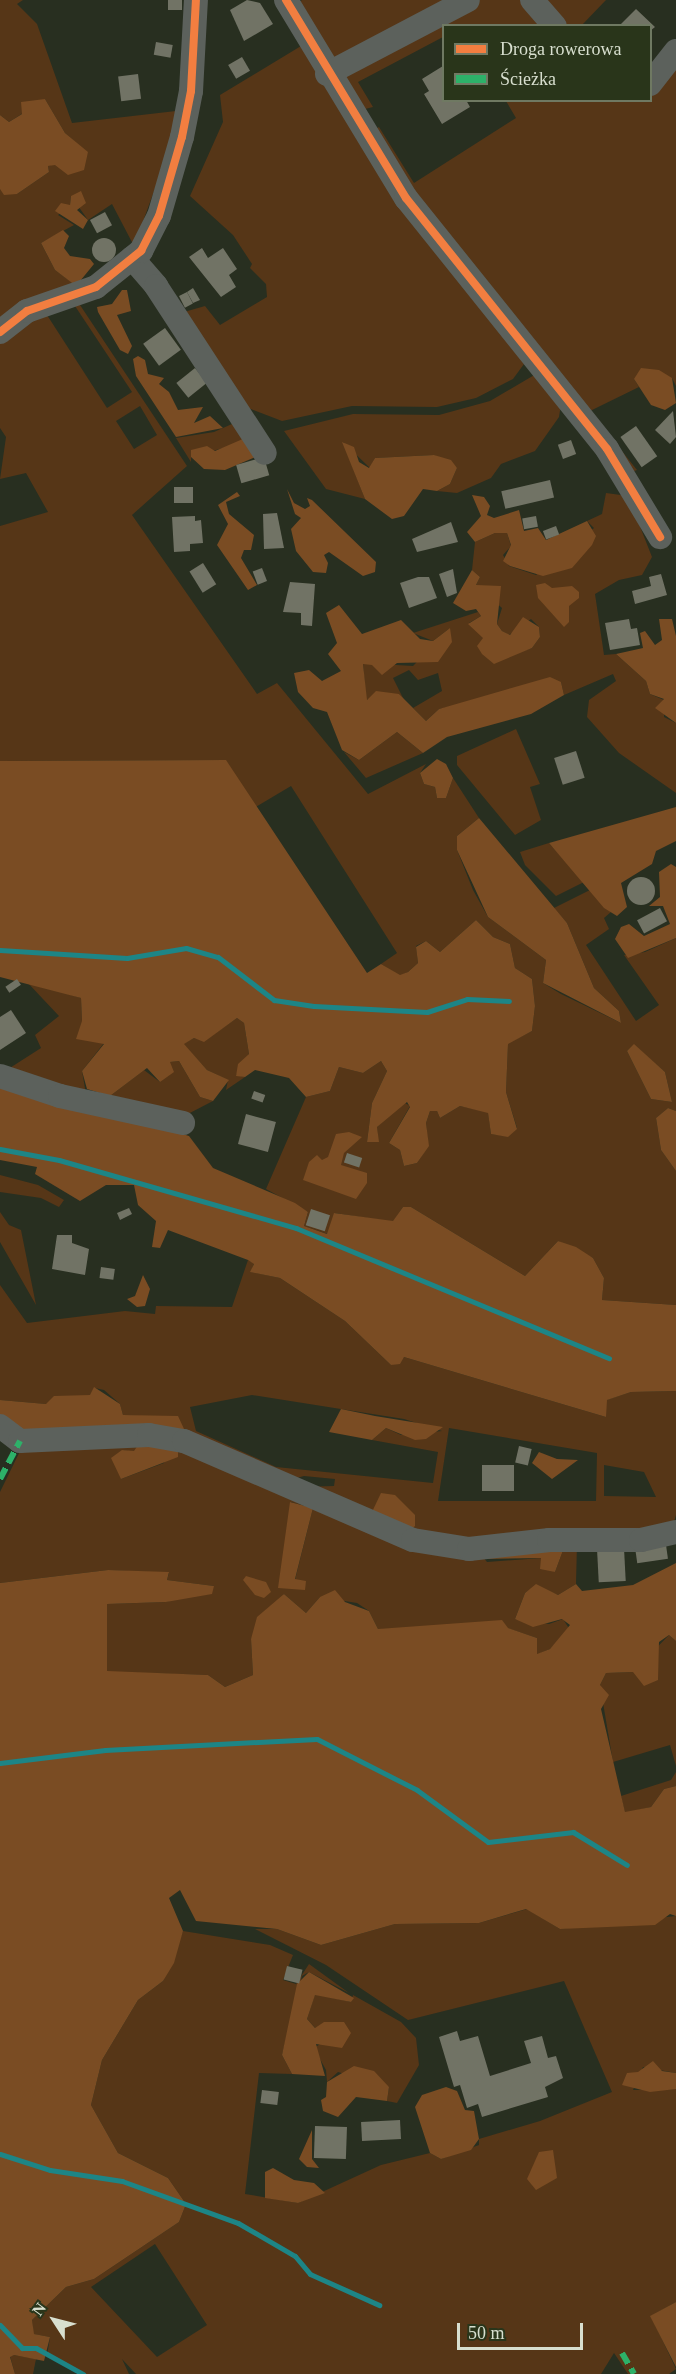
<!DOCTYPE html>
<meta charset="utf-8">
<style>
body{margin:0}
#map{position:relative;width:676px;height:2374px;overflow:hidden;background:#282f20;font-family:Georgia,serif}
div>[style]{position:absolute}
[style*='--x']{left:calc(var(--x)*1px);top:calc(var(--y)*1px);width:calc(var(--w)*1px);rotate:calc(var(--a)*1deg)}
.green>*{inset:0;background:#563617}
.forest>*{inset:0;background:#7a4c23}
.stream>*{height:5px;margin:-2.5px;padding:0 2.5px;transform-origin:2.5px;border-radius:2.5px;background:#1d8586}
.building>*{inset:0;background:#717365;transform-origin:0 0}
.round{border-radius:50%}
.minor>*{height:24px;margin:-12px;padding:0 12px;transform-origin:12px;border-radius:12px;background:#5c615c}
.quiet>*{height:6px;margin-top:-3px;transform-origin:0;background:repeating-linear-gradient(90deg,#2db169 0 12px,transparent 0 18px)}
.cycleway>*{height:8px;margin:-4px;padding:0 4px;transform-origin:4px;border-radius:4px;background:#f27e40}
span{translate:-50% -50%;white-space:nowrap;text-align:center;line-height:1.15;-webkit-text-stroke:6px #29351a;paint-order:stroke}
.legend{position:absolute;left:442px;top:24px;width:210px;height:78px;box-sizing:border-box;background:#29351a;border:2px solid #6f7962;margin:0;padding:8px 10px;list-style:none;font-size:18px;color:#d8dfcf}
.legend li{display:flex;align-items:center;gap:12px;height:30px}
.legend b{width:30px;border:2px solid #6f7962}
.north{position:absolute;left:24px;top:2290px;width:60px;height:60px;-webkit-text-stroke:4px #29351a;paint-order:stroke;rotate:306deg;font-size:16px;font-weight:700;line-height:24px;text-align:center;color:#d8dfcf}
.north::after{content:'';display:block;margin:auto;width:21px;height:27px;background:#d8dfcf;clip-path:polygon(50% 0,100% 100%,50% 72%,0 100%)}
.scale{position:absolute;left:457px;top:2323px;width:126px;height:27px;box-sizing:border-box;border:3px solid #d8dfcf;border-top:0;padding-left:8px;font-size:18px;line-height:21px;white-space:nowrap;color:#d8dfcf;-webkit-text-stroke:4px #29351a;paint-order:stroke}
</style>
<div id="map">
<div class="green">
<i style="clip-path:polygon(0 0,23px 0,17px 4px,37px 24px,72px 123px,176px 111px,169px 150px,134px 246px,112px 204px,88px 220px,71px 196px,70px 205px,58px 215px,74px 225px,41px 243px,55px 270px,78px 287px,0 325px,0 189px,17px 194px,49px 172px,48px 166px,88px 153px,65px 133px,45px 99px,9px 122px,0 115px)"></i>
<i style="clip-path:polygon(302px 0,461px 0,331px 65px,295px 6px)"></i>
<i style="clip-path:polygon(480px 0,529px 0,551px 25px,444px 26px,443px 37px,358px 82px,373px 107px,365px 109px,343px 74px)"></i>
<i style="clip-path:polygon(539px 0,606px 0,581px 26px,561px 25px)"></i>
<i style="clip-path:polygon(301px 46px,524px 364px,513px 379px,476px 398px,437px 407px,352px 406px,282px 421px,243px 406px,149px 260px,184px 312px,205px 306px,220px 325px,267px 297px,266px 284px,250px 268px,252px 264px,233px 235px,190px 196px,223px 122px,220px 95px)"></i>
<i style="clip-path:polygon(676px 54px,676px 386px,672px 378px,634px 379px,639px 387px,590px 411px,637px 470px,629px 473px,369px 133px,379px 127px,414px 183px,516px 118px,506px 101px,650px 100px,651px 88px)"></i>
<i style="clip-path:polygon(evenodd,68px 301px,78px 302px,187px 466px,132px 515px,257px 694px,277px 683px,368px 794px,426px 764px,420px 773px,424px 784px,435px 787px,437px 798px,446px 798px,453px 778px,479px 818px,457px 836px,457px 850px,473px 890px,488px 917px,546px 960px,543px 983px,561px 994px,621px 1023px,619px 1011px,594px 988px,567px 923px,554px 908px,590px 890px,611px 912px,604px 918px,609px 929px,586px 945px,636px 1021px,659px 1005px,624px 955px,645px 952px,676px 938px,676px 1111px,668px 1108px,656px 1118px,661px 1150px,676px 1171px,676px 1305px,602px 1300px,604px 1278px,593px 1258px,558px 1241px,525px 1276px,411px 1207px,403px 1207px,393px 1222px,335px 1213px,328px 1234px,304px 1226px,308px 1212px,266px 1189px,306px 1097px,330px 1091px,339px 1067px,363px 1073px,381px 1061px,387px 1071px,372px 1103px,367px 1142px,378px 1142px,377px 1127px,384px 1119px,405px 1103px,410px 1106px,389px 1143px,400px 1150px,404px 1166px,417px 1163px,428px 1146px,426px 1123px,430px 1111px,437px 1111px,440px 1118px,460px 1106px,488px 1112px,491px 1134px,508px 1136px,517px 1128px,506px 1092px,508px 1043px,532px 1031px,535px 1006px,532px 979px,515px 968px,510px 944px,493px 937px,476px 920px,440px 952px,426px 941px,416px 946px,418px 963px,408px 972px,400px 976px,381px 964px,397px 953px,291px 786px,254px 808px,225px 760px,0 761px,0 526px,48px 512px,26px 473px,0 479px,6px 437px,0 428px,0 340px,44px 310px,68px 301px,73px 303px,132px 392px,107px 408px,47px 315px,73px 303px,68px 301px,140px 406px,157px 435px,134px 449px,116px 421px,140px 406px,68px 301px,634px 1045px,665px 1072px,672px 1102px,651px 1099px,627px 1051px,634px 1045px)"></i>
<i style="clip-path:polygon(536px 374px,561px 404px,559px 417px,535px 451px,501px 464px,491px 478px,457px 493px,437px 491px,450px 484px,457px 468px,434px 455px,375px 458px,370px 468px,343px 442px,365px 499px,326px 489px,284px 431px,353px 414px,439px 415px,490px 401px)"></i>
<i style="clip-path:polygon(241px 420px,252px 435px,241px 443px,191px 457px,191px 462px,176px 438px,214px 432px)"></i>
<i style="clip-path:polygon(606px 493px,628px 496px,652px 557px,642px 575px,619px 580px,595px 594px,604px 655px,616px 654px,646px 681px,650px 694px,664px 700px,664px 717px,676px 723px,676px 793px,619px 753px,587px 717px,589px 700px,616px 681px,613px 674px,564px 695px,561px 682px,439px 709px,426px 721px,413px 708px,442px 691px,438px 673px,418px 680px,409px 670px,393px 678px,404px 700px,399px 694px,366px 700px,363px 663px,413px 666px,450px 628px,433px 641px,413px 633px,478px 612px,481px 616px,469px 623px,508px 656px,532px 648px,540px 637px,539px 627px,531px 619px,509px 635px,502px 631px,497px 624px,502px 608px,476px 585px,480px 577px,472px 570px,475px 542px,495px 533px,507px 533px,511px 546px,503px 555px,509px 566px,536px 575px,594px 528px,587px 521px,602px 514px)"></i>
<i style="clip-path:polygon(516px 729px,540px 784px,530px 787px,541px 820px,515px 835px,457px 765px,457px 756px)"></i>
<i style="clip-path:polygon(397px 732px,423px 753px,366px 778px,344px 752px,359px 760px)"></i>
<i style="clip-path:polygon(549px 843px,584px 882px,556px 896px,525px 865px,520px 852px)"></i>
<i style="clip-path:polygon(26px 981px,81px 998px,82px 1021px,104px 1043px,82px 1071px,86px 1094px,2px 1073px,41px 1048px,35px 1035px,59px 1016px)"></i>
<i style="clip-path:polygon(237px 1018px,244px 1023px,249px 1054px,236px 1075px,245px 1077px,226px 1090px,228px 1080px,207px 1070px,183px 1044px,194px 1038px,204px 1041px)"></i>
<i style="clip-path:polygon(179px 1061px,200px 1097px,213px 1101px,184px 1116px,110px 1096px,144px 1070px,160px 1082px,170px 1062px)"></i>
<i style="clip-path:polygon(0 1175px,38px 1185px,64px 1200px,59px 1207px,41px 1198px,0 1192px)"></i>
<i style="clip-path:polygon(0 1212px,9px 1225px,21px 1230px,36px 1305px,0 1242px)"></i>
<i style="clip-path:polygon(evenodd,248px 1260px,254px 1263px,251px 1272px,280px 1278px,345px 1321px,391px 1365px,404px 1357px,606px 1417px,606px 1400px,631px 1392px,676px 1391px,676px 1515px,672px 1529px,435px 1540px,301px 1487px,334px 1486px,335px 1479px,304px 1476px,286px 1481px,158px 1417px,123px 1415px,120px 1404px,104px 1390px,95px 1388px,91px 1395px,46px 1404px,0 1400px,0 1285px,27px 1323px,125px 1311px,155px 1314px,156px 1306px,232px 1307px,248px 1260px,252px 1395px,404px 1419px,442px 1431px,401px 1435px,386px 1428px,372px 1440px,438px 1452px,433px 1483px,276px 1467px,196px 1431px,190px 1407px,252px 1395px,248px 1260px,449px 1428px,597px 1453px,596px 1501px,438px 1501px,449px 1428px,248px 1260px,604px 1465px,644px 1472px,656px 1497px,604px 1496px,604px 1465px)"></i>
<i style="clip-path:polygon(evenodd,159px 1442px,479px 1552px,487px 1562px,541px 1558px,541px 1564px,555px 1572px,565px 1545px,577px 1543px,576px 1584px,558px 1595px,535px 1586px,525px 1593px,515px 1619px,549px 1624px,563px 1619px,570px 1630px,550px 1649px,536px 1655px,537px 1638px,507px 1628px,378px 1629px,369px 1611px,357px 1603px,320px 1597px,306px 1613px,284px 1594px,251px 1639px,253px 1675px,225px 1687px,208px 1675px,107px 1672px,107px 1604px,166px 1602px,214px 1586px,167px 1580px,169px 1573px,108px 1570px,0 1583px,0 1492px,22px 1447px,159px 1442px,143px 1444px,169px 1447px,164px 1463px,121px 1479px,122px 1450px,134px 1452px,143px 1444px,159px 1442px,291px 1502px,313px 1508px,295px 1580px,290px 1503px,291px 1502px)"></i>
<i style="clip-path:polygon(669px 1635px,676px 1641px,676px 1766px,670px 1745px,613px 1762px,600px 1685px,606px 1673px,633px 1672px)"></i>
<i style="clip-path:polygon(676px 1772px,676px 1786px,664px 1789px,651px 1807px,625px 1813px,621px 1796px,671px 1780px)"></i>
<i style="clip-path:polygon(evenodd,527px 1909px,560px 1929px,676px 1916px,676px 2073px,643px 2067px,633px 2090px,676px 2089px,676px 2302px,651px 2316px,676px 2369px,669px 2374px,628px 2374px,614px 2353px,601px 2374px,136px 2374px,122px 2359px,129px 2374px,80px 2374px,47px 2356px,50px 2337px,33px 2334px,32px 2320px,66px 2287px,94px 2279px,179px 2222px,186px 2204px,168px 2178px,118px 2153px,91px 2105px,102px 2060px,138px 2000px,163px 1981px,183px 1931px,270px 1945px,293px 1955px,283px 1980px,296px 1984px,309px 1964px,349px 1993px,309px 1972px,302px 1976px,282px 2055px,292px 2074px,259px 2073px,245px 2194px,298px 2203px,381px 2165px,430px 2153px,441px 2159px,479px 2145px,479px 2139px,540px 2121px,612px 2092px,564px 1981px,408px 2020px,326px 1965px,255px 1929px,277px 1929px,321px 1945px,395px 1924px,479px 1923px,527px 1909px,155px 2244px,207px 2325px,157px 2357px,91px 2287px,155px 2244px)"></i>
<i style="clip-path:polygon(315px 1994px,351px 2002px,353px 1995px,401px 2022px,416px 2038px,419px 2065px,397px 2103px,387px 2101px,389px 2087px,338px 2072px,327px 2082px,326px 2070px,314px 2048px,323px 2042px,332px 2046px,307px 2019px)"></i>
<i style="clip-path:polygon(14px 2355px,36px 2359px,33px 2374px,15px 2374px,10px 2356px)"></i>
</div>
<div class="forest">
<i style="clip-path:polygon(45px 99px,65px 133px,88px 152px,84px 170px,68px 175px,55px 165px,48px 166px,49px 172px,17px 194px,4px 195px,0 189px,0 115px,9px 122px,22px 114px,21px 102px)"></i>
<i style="clip-path:polygon(81px 191px,86px 203px,77px 210px,88px 220px,83px 229px,55px 211px,61px 203px,70px 205px,71px 196px)"></i>
<i style="clip-path:polygon(63px 230px,69px 236px,64px 248px,70px 256px,90px 259px,94px 264px,76px 286px,55px 270px,41px 243px)"></i>
<i style="clip-path:polygon(122px 290px,127px 290px,131px 311px,117px 315px,132px 346px,128px 354px,120px 350px,98px 312px,97px 307px,112px 304px)"></i>
<i style="clip-path:polygon(138px 356px,145px 360px,148px 374px,164px 378px,159px 384px,169px 392px,178px 410px,203px 407px,194px 423px,210px 416px,223px 428px,176px 437px,136px 376px,133px 359px)"></i>
<i style="clip-path:polygon(641px 368px,659px 370px,672px 378px,676px 403px,665px 410px,651px 405px,634px 379px)"></i>
<i style="clip-path:polygon(252px 435px,260px 455px,225px 470px,204px 469px,191px 457px,191px 450px,207px 446px,215px 451px)"></i>
<i style="clip-path:polygon(342px 442px,354px 447px,359px 462px,369px 468px,375px 458px,434px 455px,451px 460px,457px 468px,450px 484px,437px 491px,423px 489px,404px 516px,392px 519px,365px 499px)"></i>
<i style="clip-path:polygon(287px 489px,294px 503px,305px 509px,310px 506px,307px 498px,312px 500px,376px 562px,375px 572px,363px 576px,329px 552px,324px 555px,328px 563px,326px 573px,313px 572px,296px 551px,291px 529px,301px 518px,295px 514px)"></i>
<i style="clip-path:polygon(237px 492px,240px 496px,226px 502px,229px 514px,254px 535px,251px 550px,244px 550px,241px 558px,257px 585px,248px 590px,217px 545px,228px 524px,218px 505px)"></i>
<i style="clip-path:polygon(472px 495px,484px 497px,490px 506px,487px 515px,494px 518px,519px 510px,524px 531px,538px 528px,546px 540px,587px 521px,596px 536px,592px 545px,572px 568px,543px 576px,510px 566px,503px 561px,511px 545px,507px 533px,495px 533px,475px 542px,467px 532px,481px 516px)"></i>
<i style="clip-path:polygon(472px 570px,480px 577px,476px 585px,501px 586px,497px 624px,502px 631px,510px 635px,523px 617px,539px 627px,540px 637px,532px 648px,494px 664px,482px 654px,477px 646px,483px 638px,468px 624px,481px 616px,476px 609px,466px 611px,453px 603px)"></i>
<i style="clip-path:polygon(545px 583px,552px 588px,572px 586px,579px 592px,579px 598px,569px 606px,569px 622px,564px 627px,538px 598px,536px 585px)"></i>
<i style="clip-path:polygon(339px 605px,362px 634px,401px 620px,420px 639px,433px 641px,450px 628px,452px 642px,438px 662px,397px 663px,382px 675px,372px 665px,363px 664px,367px 700px,376px 691px,399px 694px,426px 721px,439px 709px,550px 677px,561px 682px,564px 695px,531px 714px,447px 737px,423px 753px,397px 732px,359px 760px,342px 750px,327px 712px,313px 708px,298px 692px,294px 673px,309px 670px,322px 681px,341px 671px,328px 654px,337px 643px,326px 613px)"></i>
<i style="clip-path:polygon(659px 619px,672px 619px,676px 636px,676px 723px,655px 708px,664px 699px,650px 694px,646px 681px,616px 654px,643px 648px,640px 633px,645px 631px,655px 645px,662px 640px)"></i>
<i style="clip-path:polygon(437px 759px,446px 764px,453px 778px,446px 798px,437px 798px,435px 787px,424px 784px,420px 773px)"></i>
<i style="clip-path:polygon(226px 760px,367px 973px,381px 964px,400px 975px,408px 972px,418px 963px,416px 947px,426px 941px,440px 952px,476px 920px,493px 937px,510px 944px,515px 968px,532px 979px,535px 1006px,532px 1031px,508px 1044px,506px 1092px,517px 1129px,508px 1137px,491px 1134px,488px 1113px,460px 1106px,440px 1118px,437px 1111px,430px 1111px,426px 1123px,429px 1146px,417px 1163px,404px 1166px,400px 1150px,389px 1143px,410px 1107px,407px 1102px,377px 1127px,379px 1142px,367px 1142px,372px 1103px,387px 1071px,381px 1061px,363px 1073px,339px 1067px,330px 1091px,306px 1097px,289px 1078px,255px 1070px,245px 1077px,236px 1076px,238px 1064px,249px 1054px,244px 1023px,237px 1018px,204px 1042px,194px 1038px,184px 1044px,207px 1070px,229px 1080px,213px 1101px,200px 1097px,179px 1061px,170px 1062px,174px 1072px,160px 1082px,147px 1068px,110px 1096px,87px 1089px,82px 1071px,104px 1044px,76px 1039px,82px 1021px,81px 998px,0 977px,0 761px)"></i>
<i style="clip-path:polygon(676px 807px,676px 841px,656px 851px,652px 864px,621px 883px,627px 907px,617px 916px,604px 908px,549px 843px)"></i>
<i style="clip-path:polygon(479px 818px,567px 923px,594px 988px,619px 1011px,621px 1023px,543px 983px,546px 960px,488px 917px,457px 850px,457px 836px)"></i>
<i style="clip-path:polygon(671px 864px,676px 867px,676px 938px,628px 958px,615px 939px,621px 927px,629px 924px,644px 936px,670px 924px,663px 906px,649px 906px,660px 897px,659px 872px)"></i>
<i style="clip-path:polygon(634px 1044px,665px 1072px,672px 1102px,651px 1099px,627px 1051px)"></i>
<i style="clip-path:polygon(0 1079px,189px 1136px,213px 1168px,295px 1203px,308px 1212px,304px 1226px,327px 1234px,334px 1213px,393px 1221px,403px 1207px,411px 1207px,525px 1276px,558px 1241px,576px 1247px,593px 1258px,604px 1278px,602px 1300px,676px 1305px,676px 1391px,631px 1392px,607px 1400px,606px 1417px,404px 1357px,400px 1364px,391px 1365px,345px 1321px,280px 1278px,250px 1272px,254px 1264px,248px 1260px,168px 1230px,160px 1248px,152px 1247px,156px 1221px,138px 1205px,134px 1185px,106px 1185px,80px 1201px,35px 1174px,37px 1167px,0 1160px)"></i>
<i style="clip-path:polygon(668px 1108px,676px 1111px,676px 1171px,661px 1150px,656px 1118px)"></i>
<i style="clip-path:polygon(349px 1132px,362px 1137px,344px 1153px,341px 1165px,367px 1173px,367px 1183px,356px 1199px,303px 1180px,309px 1162px,317px 1155px,322px 1160px,328px 1157px,336px 1134px)"></i>
<i style="clip-path:polygon(143px 1275px,150px 1289px,145px 1306px,137px 1307px,127px 1299px,135px 1296px)"></i>
<i style="clip-path:polygon(94px 1387px,120px 1404px,123px 1415px,178px 1416px,185px 1431px,49px 1437px,0 1423px,0 1400px,46px 1404px,54px 1396px,90px 1395px)"></i>
<i style="clip-path:polygon(341px 1409px,375px 1416px,443px 1427px,426px 1439px,415px 1440px,386px 1428px,372px 1440px,329px 1432px)"></i>
<i style="clip-path:polygon(138px 1445px,169px 1447px,178px 1450px,178px 1457px,121px 1479px,111px 1458px,122px 1450px,134px 1451px)"></i>
<i style="clip-path:polygon(539px 1452px,557px 1459px,578px 1460px,552px 1479px,532px 1463px)"></i>
<i style="clip-path:polygon(381px 1493px,395px 1495px,415px 1515px,415px 1526px,406px 1534px,371px 1514px)"></i>
<i style="clip-path:polygon(290px 1502px,313px 1508px,295px 1579px,306px 1581px,305px 1590px,278px 1588px)"></i>
<i style="clip-path:polygon(565px 1545px,555px 1572px,540px 1569px,541px 1558px,477px 1559px)"></i>
<i style="clip-path:polygon(676px 1563px,676px 1641px,669px 1635px,659px 1642px,658px 1680px,644px 1686px,633px 1672px,606px 1673px,600px 1685px,609px 1695px,601px 1709px,625px 1812px,651px 1807px,664px 1789px,676px 1786px,676px 1916px,670px 1914px,655px 1925px,560px 1929px,526px 1909px,479px 1923px,395px 1924px,321px 1945px,277px 1929px,196px 1921px,180px 1890px,169px 1898px,183px 1931px,174px 1963px,163px 1981px,138px 2000px,102px 2060px,91px 2105px,118px 2153px,168px 2178px,186px 2204px,179px 2222px,94px 2279px,66px 2287px,32px 2320px,34px 2334px,50px 2337px,44px 2361px,14px 2355px,10px 2357px,15px 2374px,0 2374px,0 1583px,108px 1570px,169px 1572px,167px 1580px,214px 1586px,212px 1594px,166px 1602px,107px 1604px,107px 1671px,208px 1675px,225px 1687px,253px 1675px,251px 1639px,257px 1617px,284px 1594px,306px 1613px,320px 1597px,335px 1590px,345px 1602px,369px 1611px,378px 1629px,502px 1620px,508px 1628px,537px 1638px,537px 1654px,550px 1649px,570px 1625px,562px 1619px,533px 1627px,515px 1619px,525px 1593px,536px 1584px,558px 1595px,576px 1584px,582px 1591px,633px 1585px)"></i>
<i style="clip-path:polygon(246px 1576px,266px 1582px,271px 1592px,264px 1598px,255px 1595px,243px 1580px)"></i>
<i style="clip-path:polygon(309px 1972px,354px 1998px,351px 2002px,315px 1995px,307px 2019px,315px 2028px,324px 2022px,344px 2022px,351px 2033px,342px 2048px,316px 2044px,325px 2076px,292px 2074px,282px 2055px,297px 1984px)"></i>
<i style="clip-path:polygon(653px 2061px,662px 2071px,676px 2073px,676px 2089px,650px 2092px,622px 2085px,627px 2073px,638px 2072px)"></i>
<i style="clip-path:polygon(354px 2066px,374px 2071px,389px 2087px,387px 2101px,356px 2097px,338px 2117px,323px 2111px,321px 2100px,326px 2097px,327px 2082px)"></i>
<i style="clip-path:polygon(446px 2087px,457px 2091px,465px 2110px,474px 2111px,479px 2139px,471px 2150px,441px 2159px,430px 2153px,415px 2107px,422px 2095px)"></i>
<i style="clip-path:polygon(312px 2130px,312px 2159px,319px 2168px,307px 2167px,299px 2159px)"></i>
<i style="clip-path:polygon(553px 2150px,557px 2178px,536px 2190px,527px 2179px,539px 2152px)"></i>
<i style="clip-path:polygon(273px 2168px,294px 2180px,314px 2183px,325px 2193px,298px 2203px,265px 2198px,265px 2172px)"></i>
<i style="clip-path:polygon(676px 2302px,676px 2367px,650px 2316px)"></i>
</div>
<div class="stream">
<i style="--x:0;--y:950;--w:127;--a:3.6"></i>
<i style="--x:127;--y:958;--w:60;--a:-9.6"></i>
<i style="--x:186;--y:948;--w:33;--a:16"></i>
<i style="--x:218;--y:957;--w:71;--a:37.5"></i>
<i style="--x:274;--y:1000;--w:40;--a:8.5"></i>
<i style="--x:314;--y:1006;--w:113;--a:3"></i>
<i style="--x:427;--y:1012;--w:42;--a:-18"></i>
<i style="--x:467;--y:999;--w:42;--a:2.7"></i>
<i style="--x:0;--y:1149;--w:60;--a:10.6"></i>
<i style="--x:59;--y:1160;--w:247;--a:16"></i>
<i style="--x:296;--y:1228;--w:339;--a:22.6"></i>
<i style="--x:0;--y:1763;--w:106;--a:-7.1"></i>
<i style="--x:105;--y:1750;--w:212;--a:-3"></i>
<i style="--x:317;--y:1739;--w:112;--a:27"></i>
<i style="--x:417;--y:1790;--w:88;--a:36.2"></i>
<i style="--x:488;--y:1842;--w:86;--a:-6.7"></i>
<i style="--x:573;--y:1832;--w:63;--a:31.4"></i>
<i style="--x:0;--y:2154;--w:52;--a:17.7"></i>
<i style="--x:50;--y:2170;--w:73;--a:8.7"></i>
<i style="--x:122;--y:2181;--w:123;--a:19.9"></i>
<i style="--x:238;--y:2223;--w:66;--a:30.1"></i>
<i style="--x:295;--y:2256;--w:23;--a:50"></i>
<i style="--x:310;--y:2274;--w:76;--a:24.2"></i>
<i style="--x:0;--y:2325;--w:32;--a:46"></i>
<i style="--x:22;--y:2348;--w:14;--a:0"></i>
<i style="--x:36;--y:2348;--w:54;--a:29"></i>
</div>
<div class="building">
<i style="left:168px;top:0;width:14px;height:10px"></i>
<i style="clip-path:polygon(247px 0,260px 3px,273px 24px,244px 41px,230px 10px)"></i>
<i style="clip-path:polygon(636px 9px,655px 27px,650px 31px,650px 26px,619px 26px)"></i>
<i style="left:156px;top:42px;width:17px;height:13px;rotate:10deg"></i>
<i style="left:242px;top:57px;width:16px;height:16px;rotate:60deg"></i>
<i style="clip-path:polygon(443px 66px,444px 100px,466px 100px,470px 107px,442px 124px,424px 94px,429px 91px,422px 79px)"></i>
<i style="left:138px;top:74px;width:25px;height:20px;rotate:83deg"></i>
<i style="left:105px;top:212px;width:15px;height:17px;rotate:62deg"></i>
<i class="round" style="left:92px;top:238px;width:24px;height:24px"></i>
<i style="clip-path:polygon(202px 248px,208px 258px,223px 248px,237px 269px,229px 275px,236px 287px,221px 297px,189px 257px)"></i>
<i style="clip-path:polygon(193px 288px,200px 300px,193px 303px,187px 292px)"></i>
<i style="left:187px;top:292px;width:13px;height:9px;rotate:63deg"></i>
<i style="left:165px;top:328px;width:27px;height:27px;rotate:54deg"></i>
<i style="left:195px;top:368px;width:19px;height:24px;rotate:51deg"></i>
<i style="clip-path:polygon(673px 411px,676px 437px,670px 444px,655px 430px)"></i>
<i style="left:636px;top:426px;width:37px;height:19px;rotate:55deg"></i>
<i style="left:571px;top:440px;width:15px;height:14px;rotate:70deg"></i>
<i style="left:264px;top:457px;width:19px;height:29px;rotate:74deg"></i>
<i style="left:550px;top:480px;width:18px;height:50px;rotate:77deg"></i>
<i style="left:193px;top:487px;width:16px;height:19px;rotate:90deg"></i>
<i style="clip-path:polygon(277px 513px,284px 548px,264px 549px,263px 514px)"></i>
<i style="clip-path:polygon(195px 516px,195px 521px,201px 520px,203px 543px,190px 544px,190px 551px,174px 552px,172px 517px)"></i>
<i style="left:536px;top:516px;width:11px;height:14px;rotate:80deg"></i>
<i style="clip-path:polygon(451px 522px,458px 542px,417px 552px,412px 539px)"></i>
<i style="left:556px;top:526px;width:9px;height:14px;rotate:69deg"></i>
<i style="left:203px;top:563px;width:25px;height:16px;rotate:58deg"></i>
<i style="left:262px;top:568px;width:14px;height:10px;rotate:69deg"></i>
<i style="clip-path:polygon(453px 569px,457px 593px,447px 597px,439px 574px)"></i>
<i style="clip-path:polygon(661px 574px,667px 595px,635px 604px,632px 591px,651px 586px,649px 577px)"></i>
<i style="clip-path:polygon(418px 577px,429px 577px,437px 598px,409px 608px,400px 583px)"></i>
<i style="clip-path:polygon(290px 582px,315px 584px,312px 626px,301px 625px,301px 613px,283px 612px)"></i>
<i style="clip-path:polygon(629px 619px,631px 629px,637px 628px,640px 645px,610px 650px,605px 623px)"></i>
<i style="left:576px;top:751px;width:28px;height:23px;rotate:72deg"></i>
<i class="round" style="left:627px;top:877px;width:28px;height:28px"></i>
<i style="left:660px;top:908px;width:15px;height:26px;rotate:62deg"></i>
<i style="left:17px;top:979px;width:7px;height:14px;rotate:56deg"></i>
<i style="clip-path:polygon(11px 1010px,26px 1033px,0 1050px,0 1017px)"></i>
<i style="left:254px;top:1091px;width:12px;height:8px;rotate:20deg"></i>
<i style="left:246px;top:1114px;width:31px;height:31px;rotate:15deg"></i>
<i style="left:347px;top:1153px;width:16px;height:10px;rotate:18deg"></i>
<i style="clip-path:polygon(129px 1208px,132px 1214px,120px 1220px,117px 1213px)"></i>
<i style="left:311px;top:1209px;width:20px;height:17px;rotate:18deg"></i>
<i style="clip-path:polygon(57px 1235px,72px 1235px,72px 1243px,89px 1249px,85px 1275px,52px 1269px)"></i>
<i style="left:101px;top:1267px;width:14px;height:11px;rotate:8deg"></i>
<i style="left:519px;top:1446px;width:13px;height:17px;rotate:13deg"></i>
<i style="left:482px;top:1465px;width:32px;height:26px"></i>
<i style="left:666px;top:1545px;width:14px;height:31px;rotate:82deg"></i>
<i style="left:624px;top:1548px;width:33px;height:27px;rotate:87deg"></i>
<i style="left:287px;top:1966px;width:16px;height:14px;rotate:14deg"></i>
<i style="clip-path:polygon(457px 2031px,460px 2041px,478px 2036px,490px 2076px,531px 2063px,524px 2041px,542px 2036px,548px 2058px,556px 2056px,563px 2078px,545px 2087px,548px 2097px,482px 2117px,478px 2104px,467px 2108px,460px 2085px,454px 2087px,439px 2037px)"></i>
<i style="left:262px;top:2090px;width:17px;height:13px;rotate:7deg"></i>
<i style="left:400px;top:2120px;width:19px;height:39px;rotate:87deg"></i>
<i style="left:315px;top:2126px;width:32px;height:32px;rotate:2deg"></i>
</div>
<div class="minor">
<i style="--x:286;--y:0;--w:232;--a:58.8"></i>
<i style="--x:406;--y:198;--w:322;--a:51.3"></i>
<i style="--x:607;--y:449;--w:103;--a:58.9"></i>
<i style="--x:532;--y:0;--w:35;--a:49"></i>
<i style="--x:327;--y:74;--w:159;--a:-27.7"></i>
<i style="--x:650;--y:84;--w:42;--a:-51.8"></i>
<i style="--x:132;--y:258;--w:37;--a:49"></i>
<i style="--x:156;--y:286;--w:199;--a:56.9"></i>
<i style="--x:0;--y:332;--w:34;--a:-38"></i>
<i style="--x:27;--y:311;--w:73;--a:-19.2"></i>
<i style="--x:96;--y:287;--w:58;--a:-38.7"></i>
<i style="--x:141;--y:251;--w:39;--a:-63"></i>
<i style="--x:159;--y:216;--w:82;--a:-73.8"></i>
<i style="--x:182;--y:137;--w:47;--a:-78.9"></i>
<i style="--x:191;--y:91;--w:91;--a:-86.9"></i>
<i style="--x:0;--y:1076;--w:63;--a:18.4"></i>
<i style="--x:60;--y:1096;--w:126;--a:12.4"></i>
<i style="--x:0;--y:1426;--w:25;--a:37"></i>
<i style="--x:20;--y:1441;--w:129;--a:-2.7"></i>
<i style="--x:149;--y:1435;--w:36;--a:10"></i>
<i style="--x:184;--y:1441;--w:249;--a:23.4"></i>
<i style="--x:413;--y:1540;--w:57;--a:9.1"></i>
<i style="--x:469;--y:1549;--w:81;--a:-6.4"></i>
<i style="--x:549;--y:1540;--w:92;--a:0"></i>
<i style="--x:641;--y:1540;--w:36;--a:-13"></i>
</div>
<div class="quiet">
<i style="--x:0;--y:1479;--w:43;--a:-62.2"></i>
<i style="--x:622;--y:2353;--w:24;--a:60"></i>
</div>
<div class="cycleway">
<i style="--x:286;--y:0;--w:232;--a:58.8"></i>
<i style="--x:406;--y:198;--w:322;--a:51.3"></i>
<i style="--x:607;--y:449;--w:103;--a:58.9"></i>
<i style="--x:0;--y:332;--w:34;--a:-38"></i>
<i style="--x:27;--y:311;--w:73;--a:-19.2"></i>
<i style="--x:96;--y:287;--w:58;--a:-38.7"></i>
<i style="--x:141;--y:251;--w:39;--a:-63"></i>
<i style="--x:159;--y:216;--w:82;--a:-73.8"></i>
<i style="--x:182;--y:137;--w:47;--a:-78.9"></i>
<i style="--x:191;--y:91;--w:91;--a:-86.9"></i>
</div>
<ul class="legend">
<li><b style="height:8px;background:#f27e40"></b>Droga rowerowa</li>
<li><b style="height:8px;background:#2db169"></b>Ścieżka</li>
</ul>
<div class="north">N</div>
<div class="scale">50 m</div>
</div>
